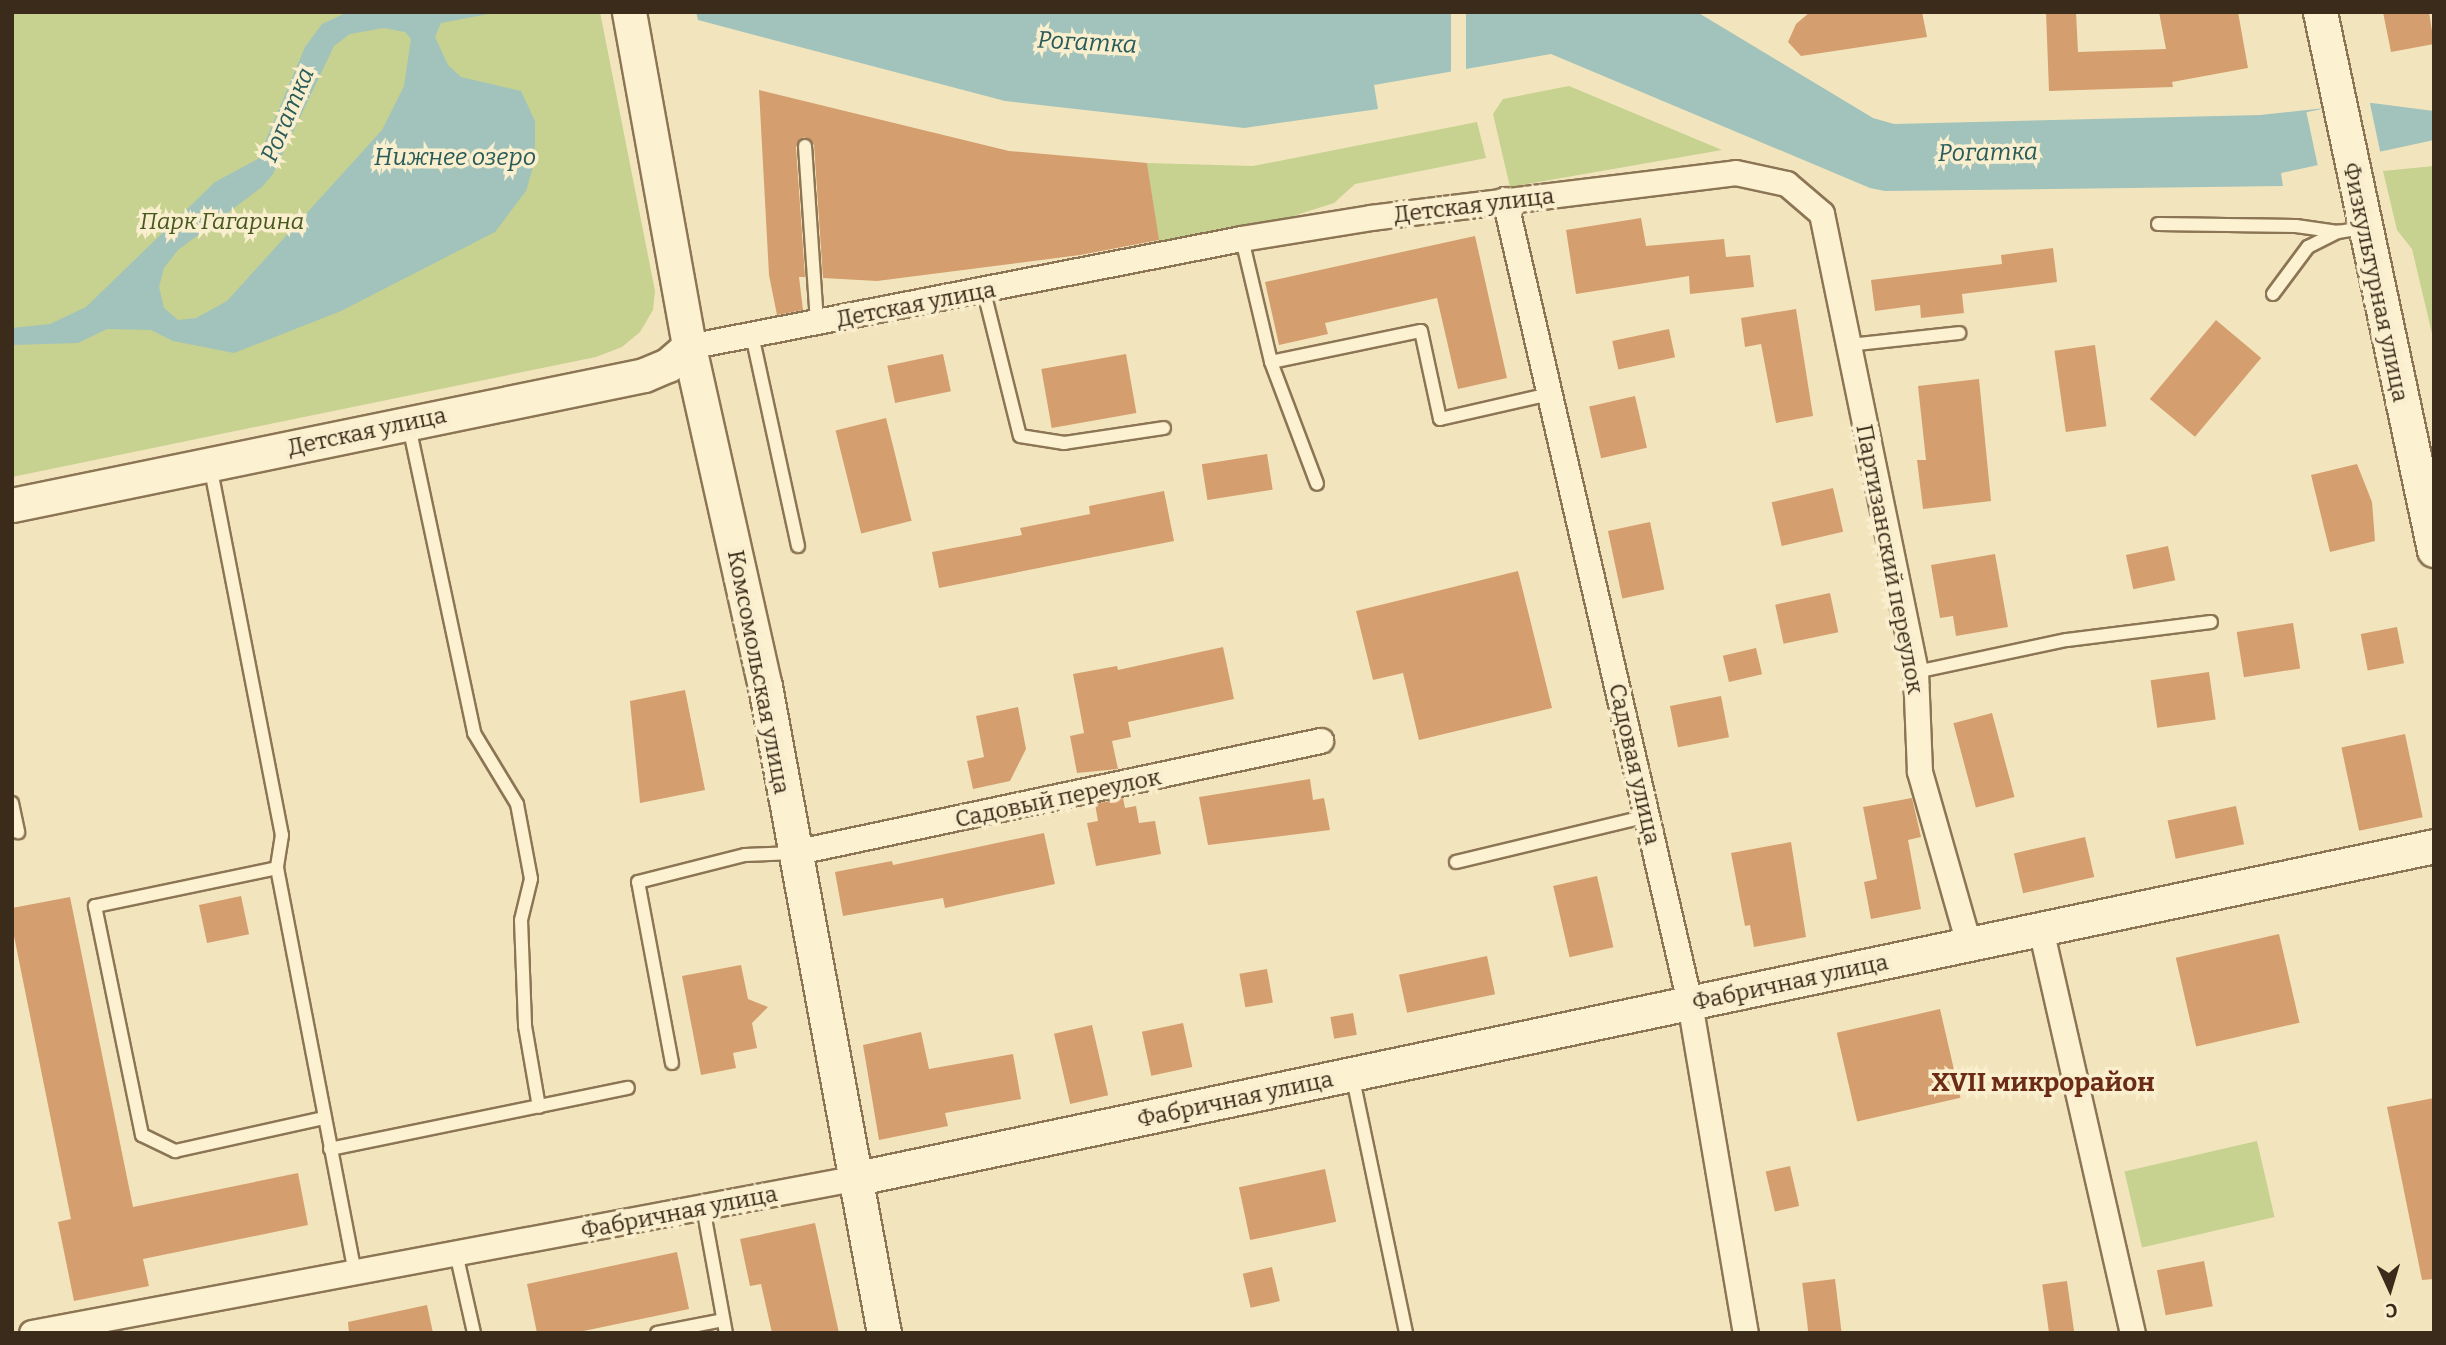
<!DOCTYPE html>
<meta charset="utf-8">
<style>
body{margin:0}
#map{position:relative;width:2446px;height:1345px;overflow:hidden;background:#f2e5bd;font-family:Bitter,serif}
div>[style]{position:absolute}
[style*='--x']{left:calc(var(--x)*1px);top:calc(var(--y)*1px);width:calc(var(--w)*1px);rotate:calc(var(--a)*1deg)}
.green>*{inset:0;background:#c7d190;transform-origin:0 0}
.water>*{inset:0;background:#a1c3bb}
.pier>*{inset:0;background:#f2e5bd;transform-origin:0 0}
.building>*{inset:0;background:#d59e6e;transform-origin:0 0}
.roads{filter:drop-shadow(2px 0 #8c7554) drop-shadow(-2px 0 #8c7554) drop-shadow(0 2px #8c7554) drop-shadow(0 -2px #8c7554)}
.lane>*{height:12px;margin:-6px;padding:0 6px;transform-origin:6px;border-radius:6px;background:#fcf1d1}
.street>*{height:24px;margin:-12px;padding:0 12px;transform-origin:12px;border-radius:12px;background:#fcf1d1}
.secondary>*{height:33px;margin:-16.5px;padding:0 16.5px;transform-origin:16.5px;border-radius:16.5px;background:#fcf1d1}
span{translate:-50% -50%;white-space:nowrap;text-align:center;line-height:1.15;-webkit-text-stroke:7px #f9eecd;paint-order:stroke}
.street-label{font-size:23px;color:#3a2b1a}
.park-label{font-size:23px;color:#47581f;font-style:italic}
.water-label{font-size:24px;color:#285b5a;font-style:italic}
.quarter-label{font-size:26px;color:#6b2b15;font-weight:700}
.frame{position:absolute;inset:0;border:14px solid #3a2b1a;pointer-events:none}
.north{position:absolute;left:2355px;top:1254px;width:70px;height:70px;-webkit-text-stroke:5px #f9eecd;paint-order:stroke;rotate:176deg;font-size:19px;font-weight:700;line-height:28px;text-align:center;color:#3a2b1a}
.north::after{content:'';display:block;margin:auto;width:24px;height:32px;background:#3a2b1a;clip-path:polygon(50% 0,100% 100%,50% 72%,0 100%)}
</style>
<div id="map">
<div class="green">
<i style="clip-path:polygon(12px 12px,600px 12px,655px 291px,653px 310px,640px 332px,622px 347px,596px 357px,12px 477px)"></i>
<i style="clip-path:polygon(1569px 86px,1722px 150px,1510px 187px,1493px 114px,1503px 99px)"></i>
<i style="clip-path:polygon(1477px 122px,1486px 158px,1355px 184px,1334px 203px,1247px 231px,1159px 245px,1147px 163px,1253px 166px)"></i>
<i style="clip-path:polygon(2434px 166px,2434px 342px,2412px 249px,2397px 230px,2383px 171px)"></i>
<i style="left:2257px;top:1141px;width:78px;height:136px;rotate:77deg"></i>
</div>
<div class="water">
<i style="clip-path:polygon(evenodd,348px 12px,499px 12px,441px 23px,435px 37px,448px 65px,461px 77px,521px 91px,535px 121px,535px 160px,526px 191px,495px 232px,341px 311px,234px 353px,173px 341px,151px 330px,107px 329px,78px 343px,12px 345px,12px 328px,50px 324px,86px 307px,215px 182px,258px 159px,305px 47px,322px 24px,348px 12px,384px 28px,405px 32px,411px 39px,404px 86px,382px 130px,227px 301px,196px 318px,178px 320px,164px 308px,159px 287px,164px 268px,178px 250px,262px 187px,273px 174px,334px 46px,350px 34px,384px 28px)"></i>
<i style="clip-path:polygon(696px 12px,1697px 12px,1873px 118px,1894px 124px,2260px 115px,2372px 103px,2434px 111px,2434px 140px,2281px 173px,2283px 186px,1885px 191px,1870px 188px,1551px 54px,1374px 85px,1378px 109px,1244px 128px,1005px 101px,698px 20px)"></i>
</div>
<div class="pier">
<i style="left:1451px;top:12px;width:15px;height:64px"></i>
<i style="left:2369px;top:99px;width:56px;height:64px;rotate:78deg"></i>
</div>
<div class="building">
<i style="clip-path:polygon(1810px 12px,1922px 12px,1927px 37px,1801px 56px,1788px 42px,1796px 24px)"></i>
<i style="clip-path:polygon(2046px 12px,2076px 12px,2078px 52px,2166px 49px,2159px 12px,2238px 12px,2248px 68px,2172px 82px,2173px 87px,2049px 91px)"></i>
<i style="clip-path:polygon(2383px 12px,2429px 12px,2434px 44px,2391px 52px)"></i>
<i style="clip-path:polygon(759px 90px,1009px 151px,1147px 163px,1159px 240px,1080px 255px,877px 281px,823px 278px,814px 145px,804px 137px,796px 147px,805px 277px,799px 277px,803px 310px,777px 315px,769px 275px)"></i>
<i style="clip-path:polygon(1641px 218px,1646px 246px,1724px 239px,1726px 257px,1750px 255px,1754px 287px,1690px 294px,1689px 276px,1576px 294px,1566px 230px)"></i>
<i style="clip-path:polygon(1475px 236px,1507px 378px,1458px 389px,1437px 298px,1325px 323px,1328px 334px,1279px 345px,1265px 282px)"></i>
<i style="clip-path:polygon(2053px 248px,2057px 282px,1962px 294px,1964px 313px,1921px 318px,1920px 305px,1875px 311px,1871px 280px,2002px 264px,2001px 255px)"></i>
<i style="clip-path:polygon(1796px 309px,1813px 416px,1776px 423px,1761px 344px,1745px 347px,1741px 318px)"></i>
<i style="left:2216px;top:320px;width:59px;height:103px;rotate:40deg"></i>
<i style="left:1669px;top:329px;width:29px;height:58px;rotate:78deg"></i>
<i style="left:2095px;top:345px;width:82px;height:41px;rotate:82deg"></i>
<i style="left:943px;top:354px;width:38px;height:57px;rotate:78deg"></i>
<i style="left:1126px;top:354px;width:60px;height:86px;rotate:80deg"></i>
<i style="clip-path:polygon(1979px 379px,1991px 501px,1923px 509px,1917px 460px,1926px 460px,1918px 386px)"></i>
<i style="left:1635px;top:396px;width:53px;height:47px;rotate:77deg"></i>
<i style="left:886px;top:418px;width:106px;height:52px;rotate:76deg"></i>
<i style="left:1267px;top:454px;width:36px;height:66px;rotate:81deg"></i>
<i style="clip-path:polygon(2357px 464px,2372px 502px,2375px 541px,2330px 552px,2311px 475px)"></i>
<i style="left:1833px;top:488px;width:45px;height:63px;rotate:77deg"></i>
<i style="clip-path:polygon(1164px 491px,1174px 541px,939px 588px,932px 552px,1022px 535px,1020px 528px,1090px 514px,1089px 506px)"></i>
<i style="left:1650px;top:522px;width:69px;height:43px;rotate:78deg"></i>
<i style="left:2168px;top:546px;width:35px;height:43px;rotate:78deg"></i>
<i style="clip-path:polygon(1995px 554px,2008px 627px,1956px 636px,1953px 616px,1940px 618px,1931px 565px)"></i>
<i style="clip-path:polygon(1518px 571px,1552px 708px,1419px 740px,1403px 673px,1373px 680px,1356px 611px)"></i>
<i style="left:1830px;top:593px;width:40px;height:56px;rotate:78deg"></i>
<i style="left:2293px;top:623px;width:46px;height:57px;rotate:81deg"></i>
<i style="left:2397px;top:627px;width:37px;height:37px;rotate:79deg"></i>
<i style="clip-path:polygon(1223px 647px,1234px 699px,1128px 722px,1131px 737px,1112px 741px,1118px 769px,1077px 773px,1070px 736px,1084px 733px,1073px 674px,1117px 666px,1118px 670px)"></i>
<i style="left:1756px;top:648px;width:27px;height:34px;rotate:77deg"></i>
<i style="left:2209px;top:672px;width:48px;height:59px;rotate:82deg"></i>
<i style="clip-path:polygon(685px 690px,705px 790px,640px 803px,630px 701px)"></i>
<i style="left:1721px;top:696px;width:42px;height:52px;rotate:79deg"></i>
<i style="clip-path:polygon(1018px 707px,1026px 749px,1010px 781px,973px 789px,967px 761px,984px 757px,976px 716px)"></i>
<i style="left:1992px;top:713px;width:87px;height:40px;rotate:75deg"></i>
<i style="left:2405px;top:734px;width:85px;height:65px;rotate:78deg"></i>
<i style="clip-path:polygon(1310px 779px,1313px 800px,1324px 798px,1330px 830px,1208px 845px,1199px 797px)"></i>
<i style="clip-path:polygon(1123px 798px,1125px 808px,1136px 806px,1139px 823px,1155px 821px,1161px 854px,1096px 866px,1087px 823px,1098px 821px,1095px 804px)"></i>
<i style="clip-path:polygon(1912px 798px,1921px 837px,1908px 840px,1921px 909px,1871px 919px,1864px 882px,1877px 879px,1863px 807px)"></i>
<i style="left:2236px;top:806px;width:39px;height:70px;rotate:78deg"></i>
<i style="clip-path:polygon(1044px 833px,1055px 884px,945px 908px,943px 898px,843px 916px,835px 872px,892px 861px,893px 865px)"></i>
<i style="left:2085px;top:837px;width:41px;height:73px;rotate:77deg"></i>
<i style="clip-path:polygon(1791px 842px,1806px 937px,1754px 947px,1750px 925px,1745px 926px,1731px 853px)"></i>
<i style="left:1597px;top:876px;width:73px;height:45px;rotate:77deg"></i>
<i style="left:241px;top:896px;width:39px;height:43px;rotate:78deg"></i>
<i style="clip-path:polygon(70px 897px,133px 1207px,298px 1173px,308px 1225px,143px 1259px,149px 1286px,74px 1301px,58px 1222px,71px 1219px,12px 926px,12px 908px)"></i>
<i style="left:2279px;top:934px;width:91px;height:106px;rotate:77deg"></i>
<i style="left:1487px;top:956px;width:39px;height:90px;rotate:78deg"></i>
<i style="clip-path:polygon(741px 965px,748px 999px,768px 1007px,752px 1023px,757px 1048px,733px 1053px,736px 1068px,701px 1075px,682px 976px)"></i>
<i style="left:1267px;top:969px;width:34px;height:28px;rotate:80deg"></i>
<i style="left:1940px;top:1009px;width:91px;height:106px;rotate:77deg"></i>
<i style="left:1353px;top:1013px;width:22px;height:23px;rotate:80deg"></i>
<i style="left:1183px;top:1023px;width:45px;height:42px;rotate:78deg"></i>
<i style="left:1092px;top:1025px;width:72px;height:39px;rotate:77deg"></i>
<i style="clip-path:polygon(921px 1032px,929px 1069px,1013px 1054px,1021px 1099px,945px 1113px,948px 1126px,879px 1140px,863px 1045px)"></i>
<i style="clip-path:polygon(2434px 1098px,2434px 1279px,2422px 1280px,2387px 1107px)"></i>
<i style="left:1790px;top:1166px;width:41px;height:25px;rotate:77deg"></i>
<i style="left:1325px;top:1169px;width:54px;height:88px;rotate:78deg"></i>
<i style="clip-path:polygon(815px 1223px,839px 1333px,772px 1333px,761px 1284px,750px 1286px,740px 1239px)"></i>
<i style="clip-path:polygon(677px 1252px,689px 1309px,574px 1333px,537px 1333px,527px 1284px)"></i>
<i style="left:2204px;top:1261px;width:46px;height:48px;rotate:79deg"></i>
<i style="left:1272px;top:1267px;width:35px;height:30px;rotate:77deg"></i>
<i style="left:1835px;top:1279px;width:54px;height:33px;rotate:83deg"></i>
<i style="left:2067px;top:1281px;width:52px;height:25px;rotate:82deg"></i>
<i style="clip-path:polygon(427px 1305px,433px 1333px,349px 1333px,348px 1322px)"></i>
</div>
<div class="roads">
<div class="lane">
<i style="--x:805;--y:146;--w:177;--a:86.1"></i>
<i style="--x:2158;--y:224;--w:138;--a:0.8"></i>
<i style="--x:2296;--y:226;--w:42;--a:8.1"></i>
<i style="--x:1242;--y:239;--w:126;--a:76.7"></i>
<i style="--x:1271;--y:362;--w:130;--a:69.3"></i>
<i style="--x:984;--y:292;--w:148;--a:76"></i>
<i style="--x:1020;--y:436;--w:45;--a:9"></i>
<i style="--x:1064;--y:443;--w:101;--a:-8.5"></i>
<i style="--x:2273;--y:294;--w:59;--a:-53.3"></i>
<i style="--x:2308;--y:247;--w:34;--a:-27"></i>
<i style="--x:2338;--y:232;--w:26;--a:-9"></i>
<i style="--x:752;--y:335;--w:216;--a:77.7"></i>
<i style="--x:1849;--y:345;--w:111;--a:-6.2"></i>
<i style="--x:1271;--y:362;--w:153;--a:-11.7"></i>
<i style="--x:1421;--y:331;--w:90;--a:77.8"></i>
<i style="--x:1440;--y:419;--w:113;--a:-12.8"></i>
<i style="--x:409;--y:426;--w:314;--a:78"></i>
<i style="--x:474;--y:733;--w:83;--a:58.8"></i>
<i style="--x:517;--y:804;--w:76;--a:79.4"></i>
<i style="--x:531;--y:879;--w:42;--a:103.7"></i>
<i style="--x:521;--y:920;--w:106;--a:87.8"></i>
<i style="--x:525;--y:1026;--w:82;--a:80.2"></i>
<i style="--x:210;--y:465;--w:377;--a:79"></i>
<i style="--x:282;--y:835;--w:33;--a:99"></i>
<i style="--x:277;--y:868;--w:411;--a:79.1"></i>
<i style="--x:1916;--y:672;--w:154;--a:-12"></i>
<i style="--x:2067;--y:640;--w:145;--a:-7.1"></i>
<i style="--x:12;--y:803;--w:30;--a:78"></i>
<i style="--x:1456;--y:862;--w:196;--a:-13.5"></i>
<i style="--x:277;--y:868;--w:186;--a:168.2"></i>
<i style="--x:95;--y:906;--w:234;--a:78.4"></i>
<i style="--x:142;--y:1135;--w:37;--a:26"></i>
<i style="--x:175;--y:1151;--w:153;--a:-12.5"></i>
<i style="--x:672;--y:1063;--w:184;--a:-100.6"></i>
<i style="--x:638;--y:882;--w:110;--a:-14.2"></i>
<i style="--x:745;--y:855;--w:49;--a:-2.3"></i>
<i style="--x:1352;--y:1074;--w:265;--a:78.2"></i>
<i style="--x:330;--y:1149;--w:304;--a:-11.6"></i>
<i style="--x:703;--y:1207;--w:128;--a:79.7"></i>
<i style="--x:456;--y:1253;--w:82;--a:77.3"></i>
<i style="--x:657;--y:1333;--w:67;--a:-11.1"></i>
</div>
<div class="street">
<i style="--x:1505;--y:200;--w:824;--a:77.03"></i>
<i style="--x:1690;--y:1003;--w:335;--a:80.4"></i>
<i style="--x:689;--y:347;--w:563;--a:-11.05"></i>
<i style="--x:1242;--y:239;--w:131;--a:-9.2"></i>
<i style="--x:1371;--y:218;--w:368;--a:-7"></i>
<i style="--x:1736;--y:173;--w:52;--a:12.2"></i>
<i style="--x:1787;--y:184;--w:46;--a:40.6"></i>
<i style="--x:1822;--y:214;--w:468;--a:78.4"></i>
<i style="--x:1916;--y:672;--w:100;--a:87.7"></i>
<i style="--x:1920;--y:772;--w:179;--a:74.1"></i>
<i style="--x:794;--y:853;--w:539;--a:-12"></i>
<i style="--x:2041;--y:929;--w:414;--a:77.2"></i>
<i style="--x:32;--y:1333;--w:835;--a:-10.62"></i>
</div>
<div class="secondary">
<i style="--x:629;--y:12;--w:340;--a:79.8"></i>
<i style="--x:689;--y:347;--w:347;--a:77.4"></i>
<i style="--x:765;--y:686;--w:658;--a:79.58"></i>
<i style="--x:2320;--y:12;--w:550;--a:78.04"></i>
<i style="--x:12;--y:505;--w:645;--a:-11.62"></i>
<i style="--x:644;--y:375;--w:26;--a:-23"></i>
<i style="--x:668;--y:365;--w:28;--a:-41"></i>
<i style="--x:853;--y:1179;--w:1616;--a:-11.89"></i>
</div>
</div>
<div class="street-label">
<span style="left:1474px;top:205px;rotate:-7deg">Детская улица</span>
<span style="left:2376px;top:282px;rotate:78deg">Физкультурная улица</span>
<span style="left:916px;top:304px;rotate:-11deg">Детская улица</span>
<span style="left:367px;top:431px;rotate:-12deg">Детская улица</span>
<span style="left:1890px;top:559px;rotate:79deg">Партизанский переулок</span>
<span style="left:759px;top:672px;rotate:79deg">Комсомольская улица</span>
<span style="left:1635px;top:764px;rotate:77deg">Садовая улица</span>
<span style="left:1058px;top:798px;rotate:-12deg">Садовый переулок</span>
<span style="left:1790px;top:982px;rotate:-12deg">Фабричная улица</span>
<span style="left:1235px;top:1099px;rotate:-12deg">Фабричная улица</span>
<span style="left:679px;top:1212px;rotate:-11deg">Фабричная улица</span>
</div>
<div class="park-label">
<span style="left:222px;top:221px">Парк Гагарина</span>
</div>
<div class="water-label">
<span style="left:1087px;top:43px;rotate:3deg">Рогатка</span>
<span style="left:288px;top:115px;rotate:-67deg">Рогатка</span>
<span style="left:1988px;top:153px;rotate:-1deg">Рогатка</span>
<span style="left:455px;top:158px">Нижнее озеро</span>
</div>
<div class="quarter-label">
<span style="left:2043px;top:1083px">XVII микрорайон</span>
</div>
<div class="frame"></div>
<div class="north">С</div>
</div>
